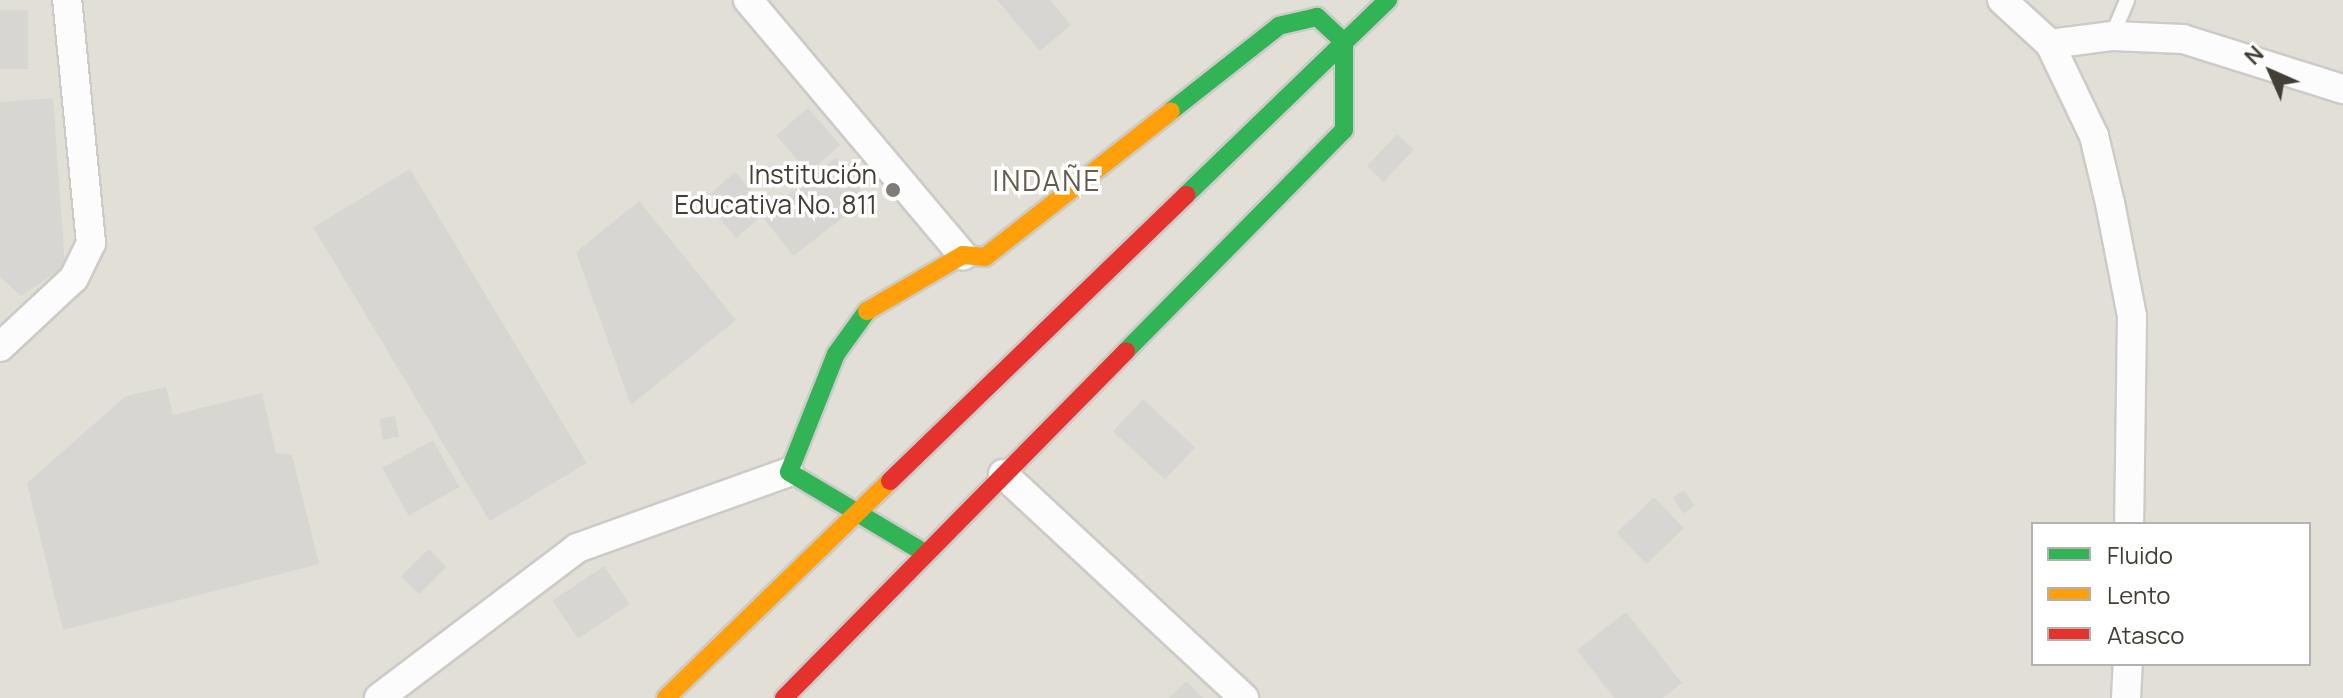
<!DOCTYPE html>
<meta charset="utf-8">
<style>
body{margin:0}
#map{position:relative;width:2343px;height:698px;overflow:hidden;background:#eeede9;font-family:Manrope,sans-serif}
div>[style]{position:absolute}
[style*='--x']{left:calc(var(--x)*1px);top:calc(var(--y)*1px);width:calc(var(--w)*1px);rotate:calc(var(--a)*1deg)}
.residential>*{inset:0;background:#e2dfd7}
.building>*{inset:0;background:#d8d6d2;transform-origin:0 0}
.roads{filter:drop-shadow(2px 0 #cccbc7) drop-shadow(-2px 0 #cccbc7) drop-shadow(0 2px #cccbc7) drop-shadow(0 -2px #cccbc7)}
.lane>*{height:14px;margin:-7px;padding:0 7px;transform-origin:7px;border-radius:7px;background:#fcfcfc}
.street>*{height:28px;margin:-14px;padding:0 14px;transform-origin:14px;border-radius:14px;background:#fcfcfc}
.fast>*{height:18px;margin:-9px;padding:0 9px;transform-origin:9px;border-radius:9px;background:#30b455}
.slow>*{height:18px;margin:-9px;padding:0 9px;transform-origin:9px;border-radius:9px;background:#ff9f0a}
.jam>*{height:18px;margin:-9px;padding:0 9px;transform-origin:9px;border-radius:9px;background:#e5322d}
.dots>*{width:22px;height:22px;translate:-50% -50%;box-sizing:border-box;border:4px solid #fff;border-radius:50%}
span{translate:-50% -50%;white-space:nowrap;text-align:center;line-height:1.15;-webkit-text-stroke:7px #fff;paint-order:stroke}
.poi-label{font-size:26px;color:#433f36}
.right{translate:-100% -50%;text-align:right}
.neighbourhood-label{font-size:28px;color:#655d4e;letter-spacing:2px}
.legend{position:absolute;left:2031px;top:522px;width:280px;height:144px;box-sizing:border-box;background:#fff;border:2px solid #b4b2af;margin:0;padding:10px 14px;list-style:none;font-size:24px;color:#433f36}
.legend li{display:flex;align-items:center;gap:16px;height:40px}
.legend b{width:40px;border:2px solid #b4b2af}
.north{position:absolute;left:2231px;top:32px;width:80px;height:80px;-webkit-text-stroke:6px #fff;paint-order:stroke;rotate:315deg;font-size:22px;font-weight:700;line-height:32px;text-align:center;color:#433f36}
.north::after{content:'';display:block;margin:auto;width:28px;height:36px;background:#433f36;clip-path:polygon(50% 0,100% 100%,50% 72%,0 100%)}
</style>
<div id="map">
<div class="residential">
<i style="clip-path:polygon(evenodd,0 0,2343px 0,2343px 698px,0 698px,0 0,2033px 524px,2309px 524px,2309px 664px,2033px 664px,2033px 524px)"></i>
</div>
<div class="building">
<i style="clip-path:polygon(997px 0,1050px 0,1071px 25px,1040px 51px)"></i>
<i style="left:28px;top:10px;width:59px;height:28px;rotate:90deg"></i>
<i style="clip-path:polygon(53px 98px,65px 266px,21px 296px,0 277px,0 102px)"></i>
<i style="left:808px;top:108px;width:49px;height:42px;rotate:49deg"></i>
<i style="left:1397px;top:134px;width:23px;height:44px;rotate:43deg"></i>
<i style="left:836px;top:158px;width:51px;height:94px;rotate:52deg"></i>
<i style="left:410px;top:169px;width:343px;height:113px;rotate:59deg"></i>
<i style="left:735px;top:172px;width:50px;height:43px;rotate:48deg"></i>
<i style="clip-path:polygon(639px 201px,736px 320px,631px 405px,576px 252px)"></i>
<i style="clip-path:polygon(166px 387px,173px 415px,262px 393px,276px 453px,292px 455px,319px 564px,63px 630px,27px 483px,126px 396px)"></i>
<i style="left:1143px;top:399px;width:71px;height:44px;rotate:43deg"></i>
<i style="left:395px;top:416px;width:21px;height:16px;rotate:79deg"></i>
<i style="left:433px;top:440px;width:54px;height:58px;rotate:61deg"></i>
<i style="left:1684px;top:490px;width:19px;height:14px;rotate:55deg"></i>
<i style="left:1654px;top:497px;width:43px;height:52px;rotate:46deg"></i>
<i style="left:429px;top:549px;width:25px;height:39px;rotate:45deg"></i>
<i style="left:604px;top:566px;width:46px;height:62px;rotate:56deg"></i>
<i style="clip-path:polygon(1626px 612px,1682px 683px,1663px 698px,1614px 698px,1577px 650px)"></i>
<i style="clip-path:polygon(1186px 681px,1203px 698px,1169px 698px)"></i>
</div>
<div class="roads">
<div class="lane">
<i style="--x:2112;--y:36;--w:39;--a:-67"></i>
</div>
<div class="street">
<i style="--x:748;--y:0;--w:334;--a:49.9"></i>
<i style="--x:2002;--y:0;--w:65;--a:42.5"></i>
<i style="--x:2050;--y:44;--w:102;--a:64.4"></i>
<i style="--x:2094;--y:136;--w:69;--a:76.6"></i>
<i style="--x:2110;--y:203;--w:115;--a:79"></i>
<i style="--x:2132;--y:316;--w:208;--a:90.8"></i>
<i style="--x:2050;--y:44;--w:63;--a:-7.4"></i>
<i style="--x:2112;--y:36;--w:71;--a:2.4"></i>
<i style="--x:2183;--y:39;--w:168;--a:17.4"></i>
<i style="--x:0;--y:347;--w:101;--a:-43"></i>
<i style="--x:74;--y:278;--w:39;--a:-64"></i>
<i style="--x:91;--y:243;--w:244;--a:-95.6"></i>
<i style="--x:1003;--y:474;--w:329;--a:42.9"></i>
<i style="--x:379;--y:698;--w:248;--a:-37.1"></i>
<i style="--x:577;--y:548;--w:225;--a:-19.7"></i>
<i style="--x:2126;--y:698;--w:34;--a:-87"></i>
</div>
<div class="fast">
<i style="--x:1186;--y:195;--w:281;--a:-44"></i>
<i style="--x:867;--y:311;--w:53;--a:125.8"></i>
<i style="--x:836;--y:354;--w:127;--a:111.7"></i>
<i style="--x:789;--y:472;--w:158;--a:30.8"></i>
<i style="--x:1126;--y:351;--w:310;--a:-45.4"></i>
<i style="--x:1344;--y:130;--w:88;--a:-90"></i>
<i style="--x:1344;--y:42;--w:37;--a:-137"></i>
<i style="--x:1317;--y:17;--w:39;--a:167"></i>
<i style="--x:1279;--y:26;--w:137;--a:141.8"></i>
</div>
<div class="slow">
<i style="--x:867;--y:311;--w:111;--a:-30.3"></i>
<i style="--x:963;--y:255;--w:22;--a:5"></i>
<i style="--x:985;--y:257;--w:236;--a:-38.1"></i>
<i style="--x:666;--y:698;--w:312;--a:-44.1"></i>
</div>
<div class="jam">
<i style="--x:890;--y:481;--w:412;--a:-44"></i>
<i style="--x:784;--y:698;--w:487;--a:-45.4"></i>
</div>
</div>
<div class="dots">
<i style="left:893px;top:190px;background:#7f7c75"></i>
</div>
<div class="poi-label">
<span class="right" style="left:877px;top:190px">Institución<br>Educativa No. 811</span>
</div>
<div class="neighbourhood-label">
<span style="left:1047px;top:180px">INDAÑE</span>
</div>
<ul class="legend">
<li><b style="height:10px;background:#30b455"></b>Fluido</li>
<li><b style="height:10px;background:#ff9f0a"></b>Lento</li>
<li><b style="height:10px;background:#e5322d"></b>Atasco</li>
</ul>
<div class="north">N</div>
</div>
